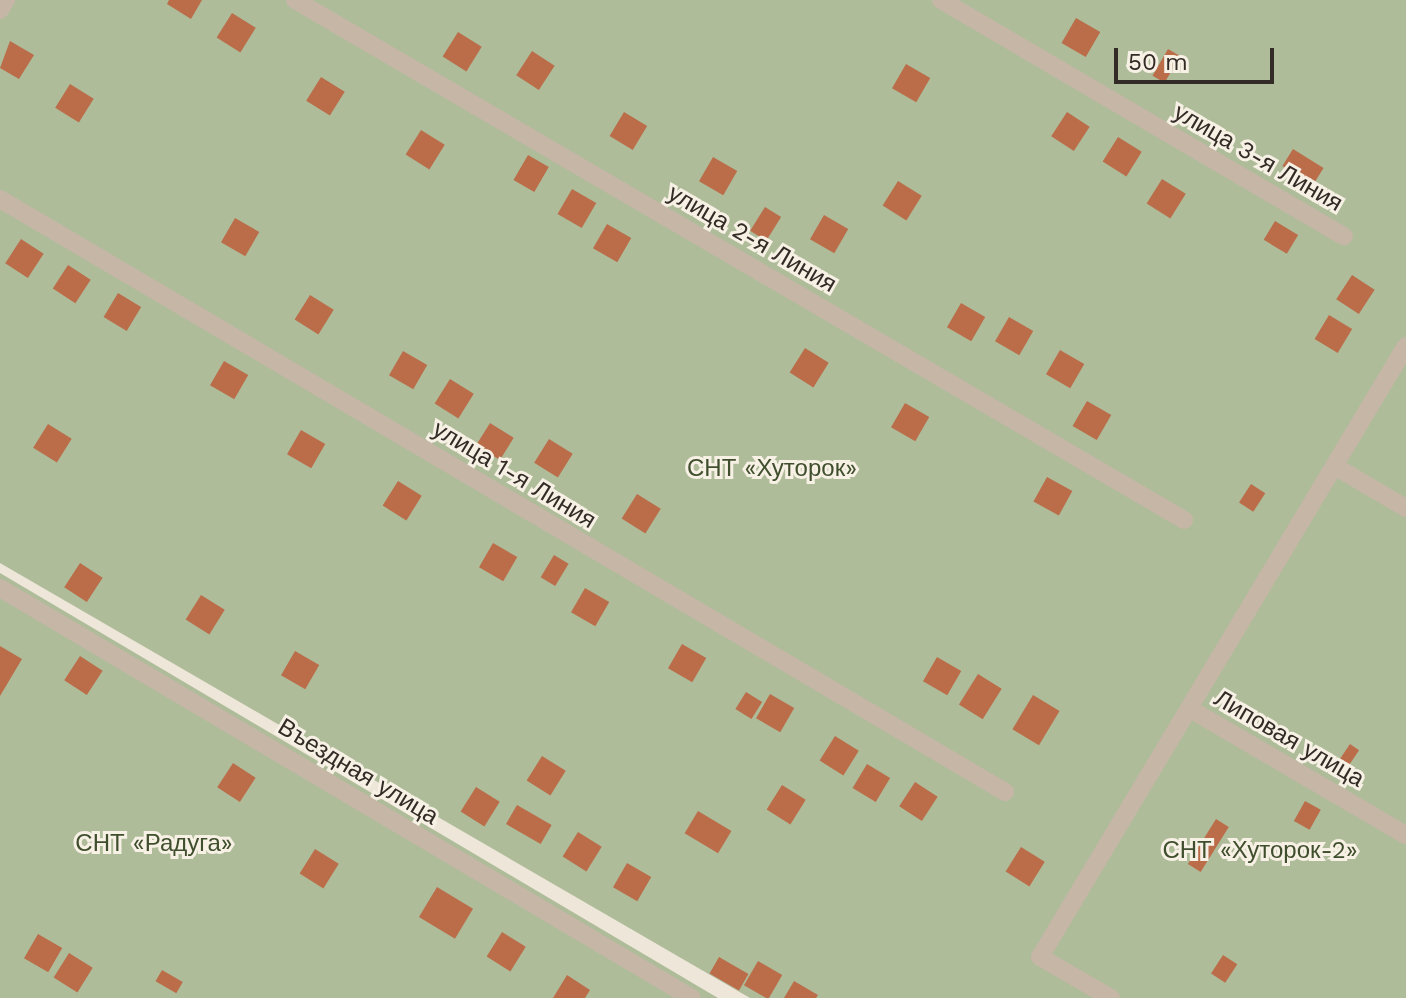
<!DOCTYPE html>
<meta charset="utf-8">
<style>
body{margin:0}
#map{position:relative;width:1406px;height:998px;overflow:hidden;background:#eee6d9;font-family:"Work Sans",sans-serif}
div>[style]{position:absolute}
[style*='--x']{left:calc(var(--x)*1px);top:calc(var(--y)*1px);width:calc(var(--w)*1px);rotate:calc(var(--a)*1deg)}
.green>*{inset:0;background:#aebc9a}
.building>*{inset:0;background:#bb6d4a;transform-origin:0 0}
.minor>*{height:18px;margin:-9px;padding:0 9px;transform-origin:9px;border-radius:9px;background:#c5b6a6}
span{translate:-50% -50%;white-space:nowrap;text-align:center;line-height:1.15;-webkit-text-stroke:6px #f7f0e4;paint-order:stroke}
.street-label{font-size:24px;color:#322b26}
.park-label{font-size:24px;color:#3f4e2c}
.scale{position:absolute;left:1114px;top:48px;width:160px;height:36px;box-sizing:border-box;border:4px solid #322b26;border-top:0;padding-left:10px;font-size:24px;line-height:28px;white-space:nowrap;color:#322b26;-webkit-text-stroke:6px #f7f0e4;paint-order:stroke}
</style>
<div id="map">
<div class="green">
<i style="clip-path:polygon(0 0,1406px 0,1406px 998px,750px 998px,0 563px)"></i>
<i style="clip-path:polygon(0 573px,718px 998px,0 998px)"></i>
</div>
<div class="building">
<i style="clip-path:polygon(169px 0,202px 0,191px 19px,167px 4px)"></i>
<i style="left:232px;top:13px;width:28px;height:29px;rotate:32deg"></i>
<i style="left:1076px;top:18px;width:28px;height:29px;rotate:30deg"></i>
<i style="left:458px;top:32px;width:28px;height:29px;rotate:32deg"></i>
<i style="clip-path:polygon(10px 41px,34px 55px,19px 79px,0 68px)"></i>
<i style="left:1168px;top:49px;width:14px;height:31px;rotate:30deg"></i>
<i style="left:532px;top:51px;width:27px;height:29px;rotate:33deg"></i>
<i style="left:906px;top:64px;width:28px;height:28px;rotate:30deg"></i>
<i style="left:321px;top:77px;width:28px;height:28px;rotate:32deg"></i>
<i style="left:70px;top:84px;width:28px;height:28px;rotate:32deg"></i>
<i style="left:624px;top:112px;width:27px;height:28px;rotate:31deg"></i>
<i style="left:1067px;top:112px;width:27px;height:29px;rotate:33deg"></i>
<i style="left:421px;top:130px;width:28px;height:29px;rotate:32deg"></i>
<i style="left:1118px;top:137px;width:28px;height:29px;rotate:32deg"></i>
<i style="left:1293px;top:149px;width:36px;height:20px;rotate:32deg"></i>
<i style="left:528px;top:155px;width:24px;height:29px;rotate:30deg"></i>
<i style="left:713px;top:157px;width:28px;height:28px;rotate:30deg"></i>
<i style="left:1162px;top:179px;width:28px;height:29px;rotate:32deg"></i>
<i style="left:898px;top:181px;width:28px;height:29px;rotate:32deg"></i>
<i style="left:572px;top:189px;width:28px;height:29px;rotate:30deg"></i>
<i style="left:765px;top:207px;width:19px;height:28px;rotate:32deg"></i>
<i style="left:824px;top:215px;width:28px;height:28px;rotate:30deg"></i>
<i style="left:235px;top:218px;width:28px;height:28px;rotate:30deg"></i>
<i style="left:1275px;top:221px;width:27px;height:22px;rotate:31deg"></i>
<i style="left:607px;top:224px;width:28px;height:28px;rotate:30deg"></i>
<i style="left:21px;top:239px;width:27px;height:29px;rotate:33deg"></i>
<i style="left:68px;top:265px;width:27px;height:28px;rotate:33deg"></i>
<i style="left:1352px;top:275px;width:27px;height:29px;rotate:33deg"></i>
<i style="left:118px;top:293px;width:27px;height:28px;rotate:31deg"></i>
<i style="left:310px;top:295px;width:28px;height:29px;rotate:32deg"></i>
<i style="left:961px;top:303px;width:28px;height:28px;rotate:30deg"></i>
<i style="left:1329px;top:315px;width:27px;height:28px;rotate:31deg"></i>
<i style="left:1009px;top:317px;width:28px;height:28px;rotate:30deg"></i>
<i style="left:805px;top:348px;width:28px;height:29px;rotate:32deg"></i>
<i style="left:1060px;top:350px;width:28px;height:28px;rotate:30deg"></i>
<i style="left:403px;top:351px;width:28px;height:28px;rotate:30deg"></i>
<i style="left:224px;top:361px;width:28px;height:28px;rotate:30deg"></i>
<i style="left:450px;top:379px;width:28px;height:29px;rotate:32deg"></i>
<i style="left:1087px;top:401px;width:28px;height:29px;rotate:30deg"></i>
<i style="left:905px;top:403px;width:28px;height:28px;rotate:30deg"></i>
<i style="left:490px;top:423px;width:28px;height:26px;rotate:32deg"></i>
<i style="left:48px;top:424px;width:28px;height:28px;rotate:32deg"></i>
<i style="left:301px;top:430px;width:28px;height:28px;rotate:30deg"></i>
<i style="left:549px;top:439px;width:28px;height:28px;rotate:32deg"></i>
<i style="left:1047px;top:477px;width:29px;height:28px;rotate:29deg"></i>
<i style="left:398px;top:481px;width:28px;height:29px;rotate:32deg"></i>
<i style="left:1251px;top:484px;width:17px;height:22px;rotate:33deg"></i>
<i style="left:637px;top:494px;width:28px;height:29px;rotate:32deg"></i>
<i style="left:493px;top:543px;width:28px;height:28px;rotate:30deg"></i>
<i style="left:554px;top:555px;width:17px;height:26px;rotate:31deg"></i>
<i style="left:80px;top:563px;width:27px;height:29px;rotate:33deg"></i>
<i style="left:585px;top:588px;width:28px;height:28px;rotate:30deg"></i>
<i style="left:201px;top:595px;width:28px;height:29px;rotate:32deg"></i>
<i style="left:682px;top:644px;width:28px;height:28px;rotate:30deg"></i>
<i style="clip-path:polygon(0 646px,22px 659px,0 696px)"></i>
<i style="left:295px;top:651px;width:28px;height:28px;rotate:30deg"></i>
<i style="left:80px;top:656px;width:27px;height:29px;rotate:33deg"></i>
<i style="left:937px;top:657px;width:28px;height:28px;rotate:30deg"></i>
<i style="left:978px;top:674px;width:28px;height:36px;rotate:32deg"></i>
<i style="left:746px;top:692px;width:19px;height:20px;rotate:32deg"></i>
<i style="left:770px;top:694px;width:28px;height:28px;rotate:30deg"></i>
<i style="left:1033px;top:695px;width:31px;height:40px;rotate:31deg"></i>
<i style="left:835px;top:736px;width:28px;height:29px;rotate:32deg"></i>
<i style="left:1350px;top:744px;width:11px;height:31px;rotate:34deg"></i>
<i style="left:542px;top:756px;width:28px;height:29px;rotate:32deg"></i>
<i style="left:233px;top:763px;width:27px;height:29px;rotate:33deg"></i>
<i style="left:867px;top:764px;width:27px;height:28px;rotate:31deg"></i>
<i style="left:915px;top:782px;width:27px;height:29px;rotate:33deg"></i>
<i style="left:782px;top:785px;width:28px;height:29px;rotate:32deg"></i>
<i style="left:476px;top:787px;width:28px;height:29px;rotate:32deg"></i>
<i style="left:1305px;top:801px;width:18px;height:23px;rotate:29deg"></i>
<i style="left:517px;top:805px;width:40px;height:22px;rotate:30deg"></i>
<i style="left:698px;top:811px;width:39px;height:26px;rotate:31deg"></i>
<i style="left:1216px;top:819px;width:15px;height:53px;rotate:32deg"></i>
<i style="left:578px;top:832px;width:28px;height:29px;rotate:32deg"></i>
<i style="left:1021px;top:847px;width:28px;height:29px;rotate:32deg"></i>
<i style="left:315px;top:849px;width:28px;height:29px;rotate:32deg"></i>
<i style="left:627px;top:863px;width:28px;height:28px;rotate:30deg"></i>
<i style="left:437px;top:887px;width:42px;height:35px;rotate:31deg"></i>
<i style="left:502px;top:932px;width:28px;height:29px;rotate:32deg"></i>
<i style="left:38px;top:934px;width:28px;height:28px;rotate:30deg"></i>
<i style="left:69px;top:953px;width:28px;height:29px;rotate:32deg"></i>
<i style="left:1223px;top:955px;width:17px;height:22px;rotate:33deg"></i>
<i style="left:719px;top:957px;width:34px;height:19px;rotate:30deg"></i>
<i style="left:758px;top:961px;width:28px;height:28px;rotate:30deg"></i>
<i style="left:162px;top:970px;width:24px;height:13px;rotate:30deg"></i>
<i style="clip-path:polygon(567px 975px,590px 990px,585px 998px,553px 998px)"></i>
<i style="clip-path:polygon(794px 981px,818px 995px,816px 998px,784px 998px)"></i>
</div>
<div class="minor">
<i style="--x:295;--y:0;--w:1030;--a:30.32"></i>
<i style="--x:941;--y:0;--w:467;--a:30.4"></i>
<i style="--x:0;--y:10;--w:12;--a:-59"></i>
<i style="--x:0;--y:199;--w:1167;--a:30.54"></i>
<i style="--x:1336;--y:467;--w:81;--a:30.4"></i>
<i style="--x:0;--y:588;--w:804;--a:30.65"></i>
<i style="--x:1190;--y:709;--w:250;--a:30.3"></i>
<i style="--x:1111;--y:998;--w:82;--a:-150"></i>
<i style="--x:1040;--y:957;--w:712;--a:-59.08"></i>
</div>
<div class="street-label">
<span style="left:1258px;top:158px;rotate:30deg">улица 3-я Линия</span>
<span style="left:752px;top:239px;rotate:30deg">улица 2-я Линия</span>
<span style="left:514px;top:475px;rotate:31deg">улица 1-я Линия</span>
<span style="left:1289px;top:739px;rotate:30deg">Липовая улица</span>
<span style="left:358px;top:772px;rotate:31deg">Въездная улица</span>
</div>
<div class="park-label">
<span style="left:772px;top:469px">СНТ «Хуторок»</span>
<span style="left:154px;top:844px">СНТ «Радуга»</span>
<span style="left:1260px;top:851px">СНТ «Хуторок-2»</span>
</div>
<div class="scale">50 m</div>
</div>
